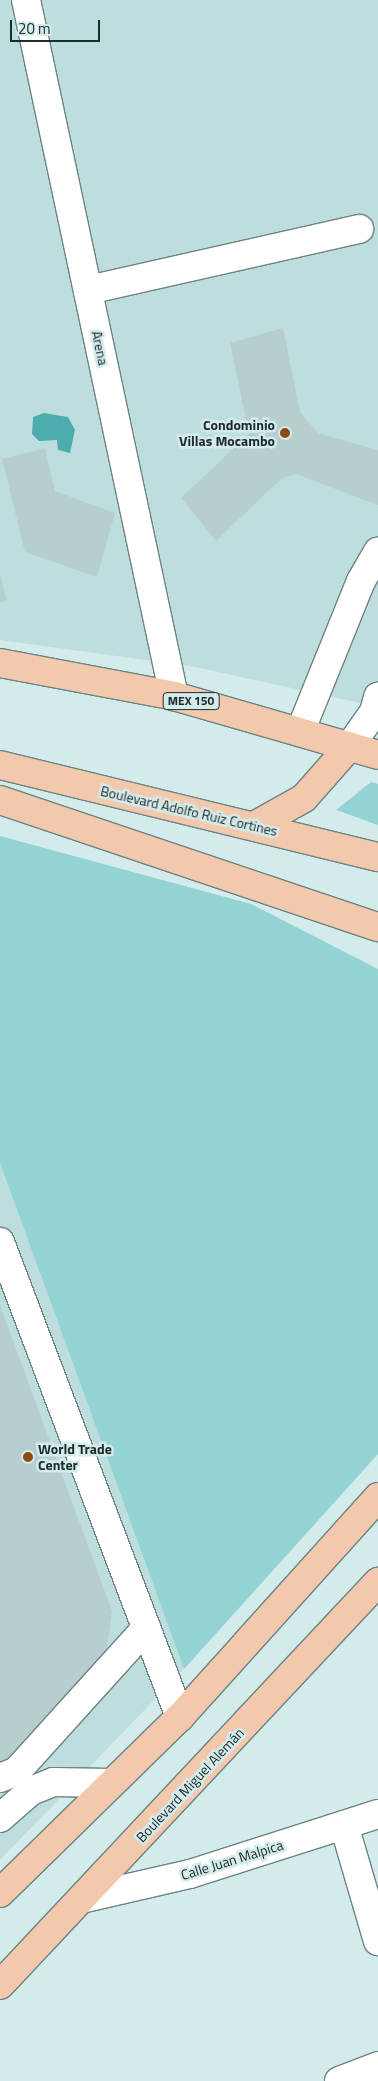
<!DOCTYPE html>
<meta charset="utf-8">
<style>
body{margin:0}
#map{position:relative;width:378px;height:2081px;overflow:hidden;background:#d3ebeb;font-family:"Titillium Web",sans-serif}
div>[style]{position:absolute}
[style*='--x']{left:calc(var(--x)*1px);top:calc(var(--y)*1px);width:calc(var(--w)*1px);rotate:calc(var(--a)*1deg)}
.built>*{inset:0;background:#bedede}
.green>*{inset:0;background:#94d3d4}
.water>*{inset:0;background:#4dacad}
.building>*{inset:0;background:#b7cece}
.roads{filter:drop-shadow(1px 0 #6d8383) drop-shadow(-1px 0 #6d8383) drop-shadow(0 1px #6d8383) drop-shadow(0 -1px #6d8383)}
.minor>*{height:28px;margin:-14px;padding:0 14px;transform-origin:14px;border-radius:14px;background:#fff}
.major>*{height:28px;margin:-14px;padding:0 14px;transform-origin:14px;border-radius:14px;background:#f2c9ad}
.dots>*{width:14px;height:14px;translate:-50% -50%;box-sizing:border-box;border:2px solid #d3ebeb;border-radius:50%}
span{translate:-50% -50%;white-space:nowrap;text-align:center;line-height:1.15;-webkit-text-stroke:5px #d3ebeb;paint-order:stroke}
.shield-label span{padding:1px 4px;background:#d3ebeb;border:1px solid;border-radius:4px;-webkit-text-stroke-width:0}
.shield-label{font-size:12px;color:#212a2a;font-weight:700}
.street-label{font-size:14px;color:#212a2a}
.poi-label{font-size:14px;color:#212a2a;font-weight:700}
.right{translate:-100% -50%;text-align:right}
.left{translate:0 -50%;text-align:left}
.scale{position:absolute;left:10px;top:20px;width:90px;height:22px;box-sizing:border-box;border:2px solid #212a2a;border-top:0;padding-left:6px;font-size:15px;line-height:18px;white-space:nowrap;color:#212a2a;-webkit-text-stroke:4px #d3ebeb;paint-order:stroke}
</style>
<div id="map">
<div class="built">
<i style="clip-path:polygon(0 0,378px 0,378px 707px,196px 667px,0 640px)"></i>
<i style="clip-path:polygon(0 1163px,184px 1669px,0 1860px)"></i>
</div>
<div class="green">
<i style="clip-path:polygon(371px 782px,378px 784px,378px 825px,336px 810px)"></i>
<i style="clip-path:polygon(0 836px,251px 904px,378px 969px,378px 1454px,184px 1669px,0 1163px)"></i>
</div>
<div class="water">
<i style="clip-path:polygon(44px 413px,68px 417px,75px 430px,70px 453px,58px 450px,57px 440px,39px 441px,32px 434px,33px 417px)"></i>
</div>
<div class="building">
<i style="clip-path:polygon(283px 328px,300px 412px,318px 433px,378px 450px,378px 505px,296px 474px,282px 478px,216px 541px,181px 498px,249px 434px,230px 343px)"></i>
<i style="clip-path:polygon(45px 448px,55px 491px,115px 513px,97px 577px,25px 552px,2px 459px)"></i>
<i style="clip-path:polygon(0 574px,7px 601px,0 602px)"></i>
<i style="clip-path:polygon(0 1305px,112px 1611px,107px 1647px,94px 1671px,0 1769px)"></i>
</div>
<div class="roads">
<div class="minor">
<i style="--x:26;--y:0;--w:712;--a:78"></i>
<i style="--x:88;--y:290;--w:278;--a:-12.7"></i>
<i style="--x:300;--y:732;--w:163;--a:-68"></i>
<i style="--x:361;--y:581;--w:34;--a:-60"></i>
<i style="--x:350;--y:746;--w:42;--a:-54.8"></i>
<i style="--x:374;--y:712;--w:16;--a:-75"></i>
<i style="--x:0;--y:1242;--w:508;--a:69.25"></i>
<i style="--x:0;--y:1778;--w:18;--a:-22"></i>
<i style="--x:17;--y:1771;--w:193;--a:-47.9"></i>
<i style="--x:0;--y:1818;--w:41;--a:-41.1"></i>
<i style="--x:31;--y:1791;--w:24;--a:-22"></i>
<i style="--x:53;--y:1782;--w:59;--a:1"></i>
<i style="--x:344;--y:1825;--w:121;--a:73.7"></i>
<i style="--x:85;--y:1898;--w:108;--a:-12.9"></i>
<i style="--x:190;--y:1874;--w:197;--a:-17.7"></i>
<i style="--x:339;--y:2081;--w:42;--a:-21"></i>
</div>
<div class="major">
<i style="--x:0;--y:663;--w:177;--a:10.7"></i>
<i style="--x:174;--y:696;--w:212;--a:16.1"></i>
<i style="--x:0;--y:765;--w:389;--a:13.7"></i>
<i style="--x:0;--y:800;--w:399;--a:18.6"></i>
<i style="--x:254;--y:826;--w:57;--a:-29.2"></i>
<i style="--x:304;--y:798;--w:69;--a:-48.5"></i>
<i style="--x:0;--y:1893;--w:252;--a:-44.4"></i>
<i style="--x:180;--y:1717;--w:296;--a:-48"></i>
<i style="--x:0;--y:1985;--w:553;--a:-46.83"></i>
</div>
</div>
<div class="dots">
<i style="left:285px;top:433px;background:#8c4b17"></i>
<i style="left:28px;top:1457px;background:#8c4b17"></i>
</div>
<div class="shield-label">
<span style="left:191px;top:701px">MEX 150</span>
</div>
<div class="street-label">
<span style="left:100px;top:348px;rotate:78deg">Arena</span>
<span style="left:189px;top:811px;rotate:13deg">Boulevard Adolfo Ruiz Cortines</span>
<span style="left:190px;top:1785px;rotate:-47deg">Boulevard Miguel Alemán</span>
<span style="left:232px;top:1860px;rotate:-17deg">Calle Juan Malpica</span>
</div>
<div class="poi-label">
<span class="right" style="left:275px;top:433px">Condominio<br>Villas Mocambo</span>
<span class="left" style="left:38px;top:1457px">World Trade<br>Center</span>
</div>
<div class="scale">20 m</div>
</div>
